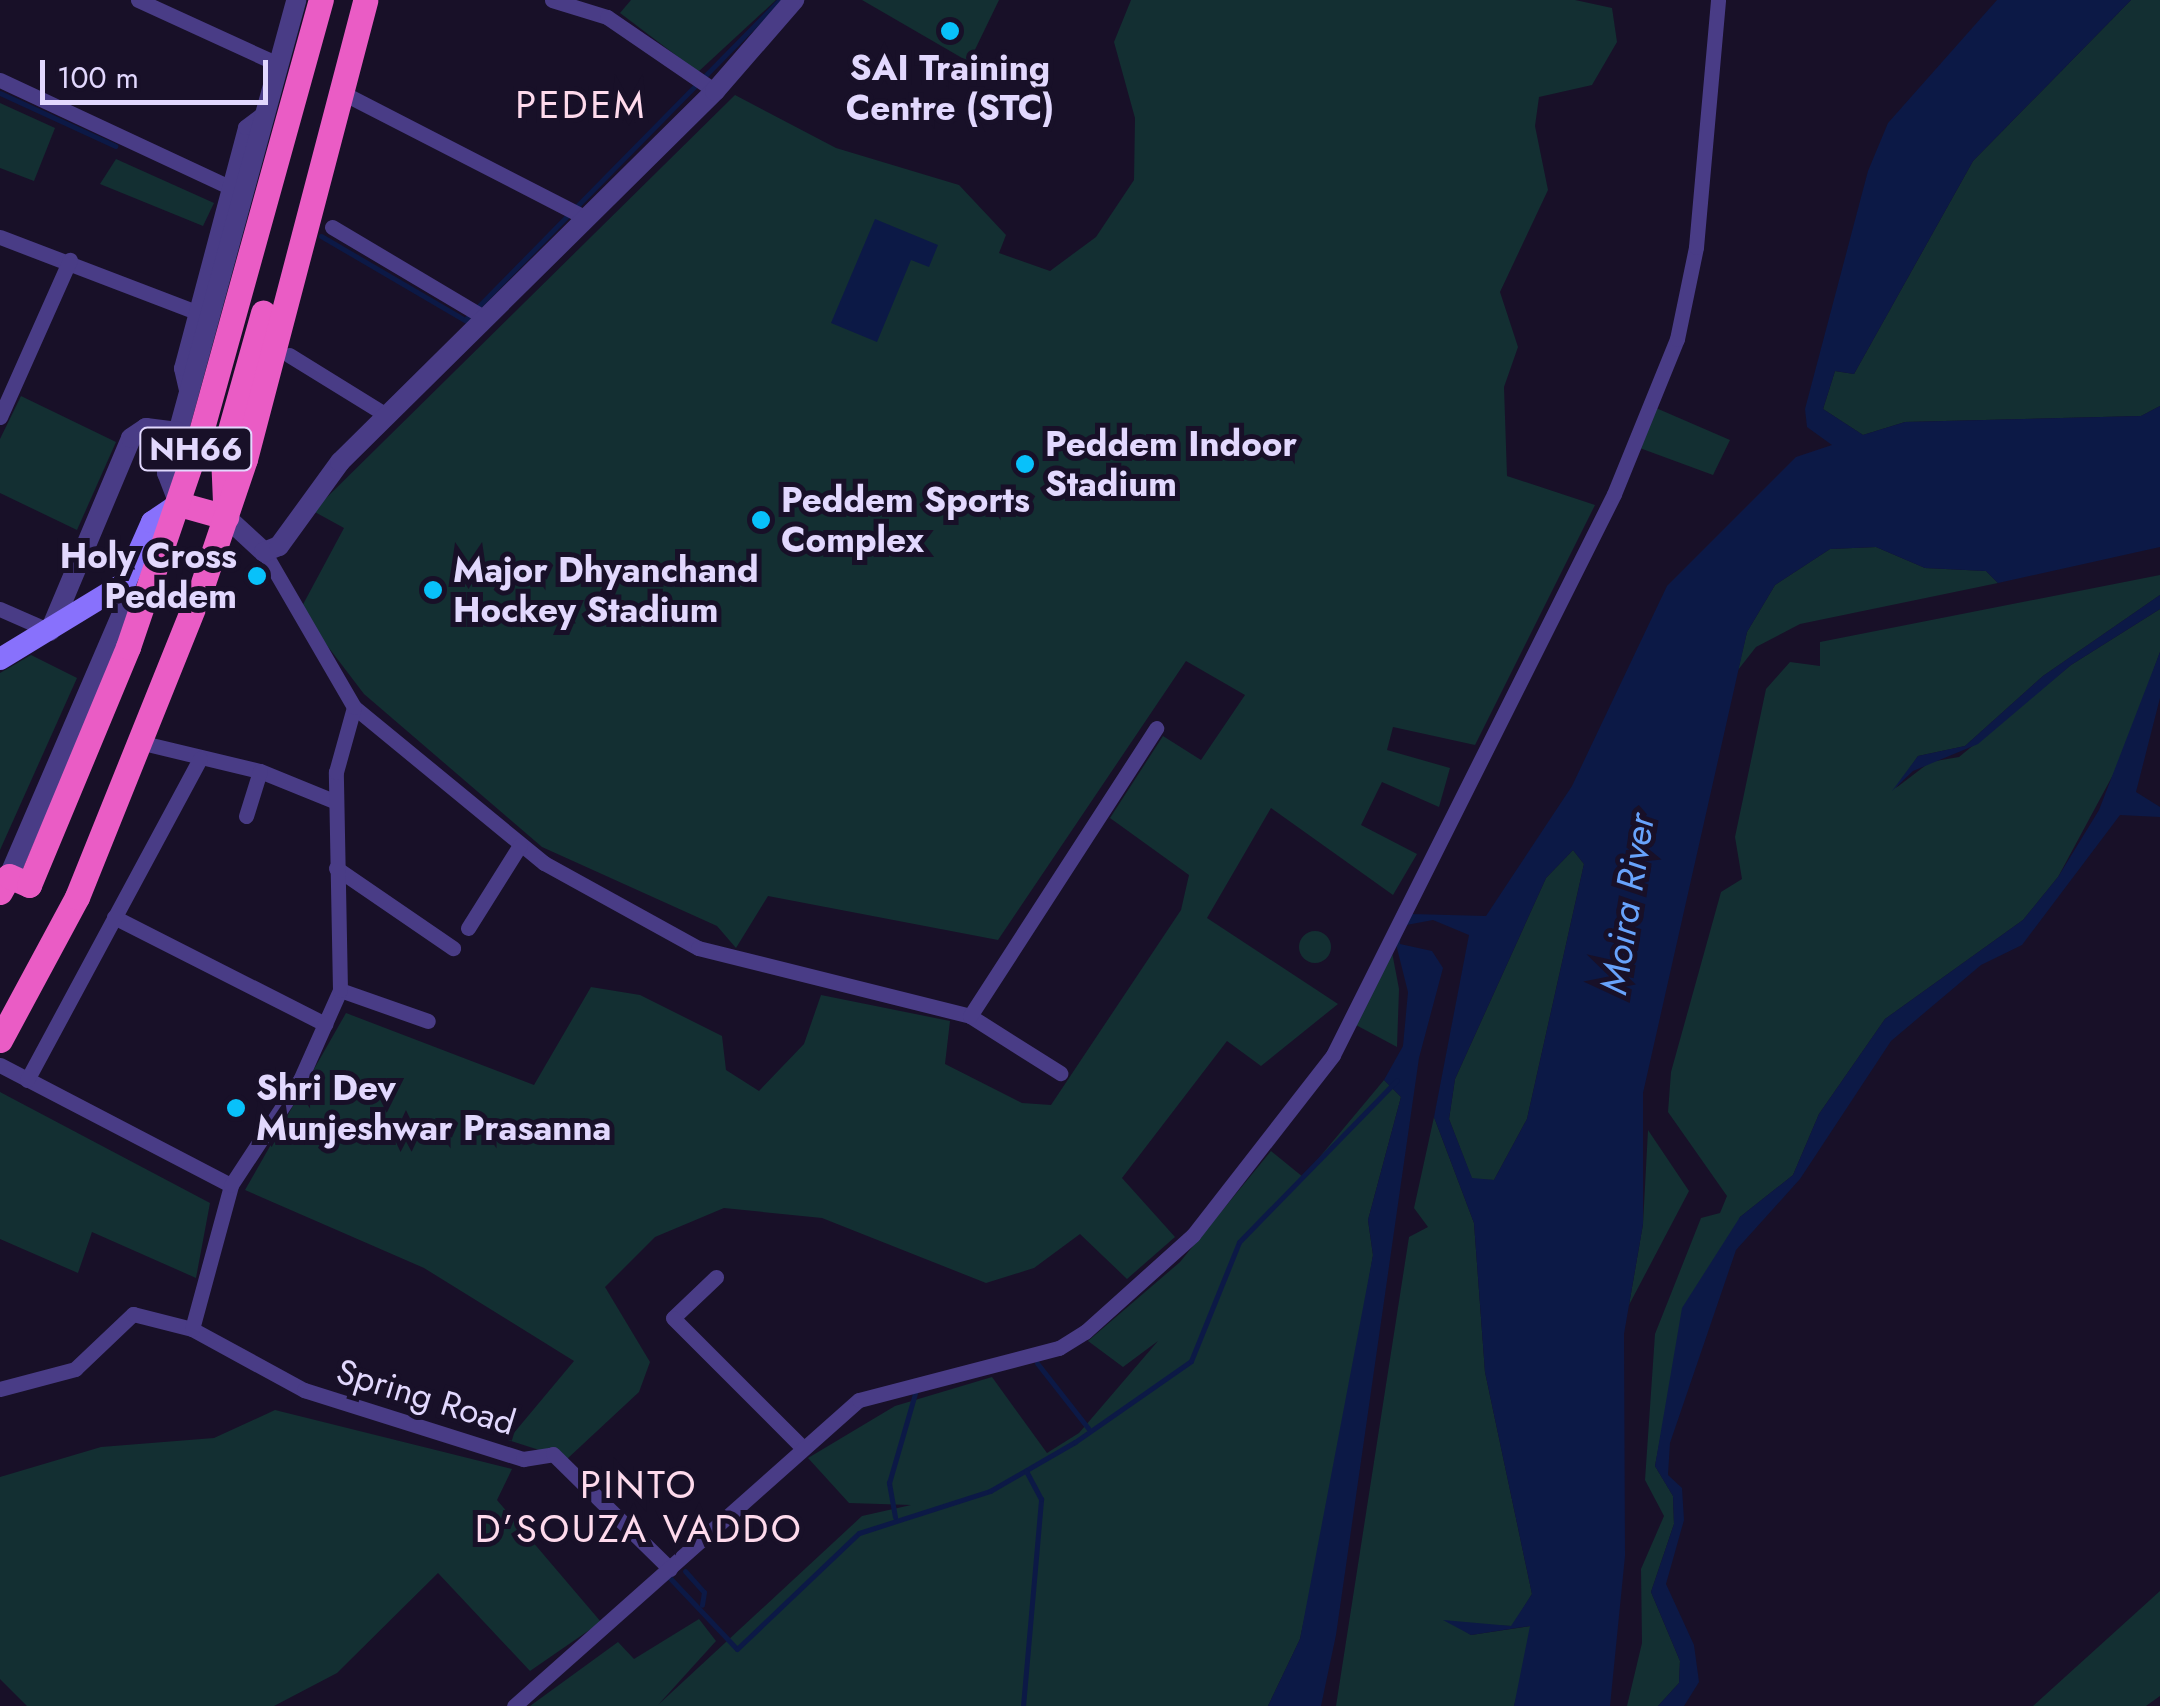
<!DOCTYPE html>
<meta charset="utf-8">
<style>
body{margin:0}
#map{position:relative;width:2160px;height:1706px;overflow:hidden;background:#181028;font-family:Jost,sans-serif}
div>[style]{position:absolute}
[style*='--x']{left:calc(var(--x)*1px);top:calc(var(--y)*1px);width:calc(var(--w)*1px);rotate:calc(var(--a)*1deg)}
.green>*{inset:0;background:#132f32}
.round{border-radius:50%}
.water>*{inset:0;background:#0c1946}
.stream>*{height:5px;margin:-2.5px;padding:0 2.5px;transform-origin:2.5px;border-radius:2.5px;background:#0c1946}
.minor>*{height:15px;margin:-7.5px;padding:0 7.5px;transform-origin:7.5px;border-radius:7.5px;background:#493c86}
.tertiary>*{height:20px;margin:-10px;padding:0 10px;transform-origin:10px;border-radius:10px;background:#493c86}
.secondary>*{height:22px;margin:-11px;padding:0 11px;transform-origin:11px;border-radius:11px;background:#8871fc}
.trunk>*{height:25px;margin:-12.5px;padding:0 12.5px;transform-origin:12.5px;border-radius:12.5px;background:#ea5cc5}
.dots>*{width:28px;height:28px;translate:-50% -50%;box-sizing:border-box;border:5px solid #181028;border-radius:50%}
span{translate:-50% -50%;white-space:nowrap;text-align:center;line-height:1.15;-webkit-text-stroke:10px #181028;paint-order:stroke}
.shield-label span{padding:2px 8px;background:#181028;border:2px solid;border-radius:8px;-webkit-text-stroke-width:0}
.shield-label{font-size:32px;color:#e2d8fe;font-weight:700}
.poi-label{font-size:35px;color:#e2d8fe;font-weight:700}
.left{translate:0 -50%;text-align:left}
.right{translate:-100% -50%;text-align:right}
.street-label{font-size:35px;color:#e2d8fe}
.neighbourhood-label{font-size:38px;color:#fedaec;letter-spacing:2.5px}
.water-label{font-size:38px;color:#68a3fc;font-style:italic}
.scale{position:absolute;left:40px;top:60px;width:228px;height:45px;box-sizing:border-box;border:5px solid #e2d8fe;border-top:0;padding-left:12px;font-size:30px;line-height:35px;white-space:nowrap;color:#e2d8fe;-webkit-text-stroke:8px #181028;paint-order:stroke}
</style>
<div id="map">
<div class="green">
<i style="clip-path:polygon(631px 0,776px 0,698px 72px,620px 13px)"></i>
<i style="clip-path:polygon(862px 0,999px 0,969px 62px)"></i>
<i style="clip-path:polygon(1131px 0,1575px 0,1612px 8px,1617px 42px,1592px 85px,1539px 97px,1535px 126px,1548px 190px,1500px 292px,1518px 347px,1504px 387px,1507px 476px,1595px 505px,1475px 745px,1393px 727px,1387px 750px,1450px 768px,1439px 807px,1382px 782px,1361px 825px,1417px 854px,1393px 895px,1271px 808px,1207px 918px,1338px 1004px,1261px 1066px,1227px 1041px,1122px 1178px,1175px 1237px,1127px 1279px,1080px 1234px,1034px 1268px,986px 1283px,822px 1218px,724px 1208px,655px 1237px,605px 1287px,650px 1362px,639px 1392px,567px 1459px,508px 1440px,574px 1361px,424px 1268px,245px 1190px,346px 1013px,534px 1085px,591px 987px,640px 995px,722px 1036px,726px 1070px,759px 1091px,804px 1044px,821px 995px,950px 1021px,945px 1064px,1022px 1103px,1051px 1105px,1181px 910px,1189px 875px,1110px 818px,1163px 736px,1201px 760px,1245px 695px,1186px 661px,998px 940px,768px 896px,736px 948px,717px 926px,542px 847px,364px 694px,300px 610px,344px 528px,313px 511px,735px 95px,836px 148px,959px 185px,1006px 235px,999px 253px,1050px 271px,1096px 237px,1134px 180px,1135px 118px,1114px 42px)"></i>
<i style="clip-path:polygon(2131px 0,2160px 0,2160px 406px,2141px 416px,1905px 422px,1863px 435px,1823px 409px,1835px 371px,1854px 374px,1973px 161px)"></i>
<i style="clip-path:polygon(0 103px,55px 128px,34px 181px,0 168px)"></i>
<i style="clip-path:polygon(116px 159px,214px 203px,203px 226px,100px 184px)"></i>
<i style="clip-path:polygon(21px 396px,116px 442px,77px 530px,0 493px,0 439px)"></i>
<i style="clip-path:polygon(1656px 408px,1730px 440px,1713px 475px,1637px 447px)"></i>
<i style="clip-path:polygon(1876px 547px,1925px 568px,1986px 571px,1998px 583px,1800px 624px,1756px 647px,1738px 670px,1747px 632px,1775px 585px,1830px 549px)"></i>
<i style="clip-path:polygon(2160px 575px,2160px 595px,2043px 676px,1965px 746px,1918px 756px,1896px 788px,1930px 762px,1959px 757px,2071px 665px,2160px 609px,2160px 652px,2121px 760px,2058px 877px,2023px 920px,1885px 1019px,1819px 1114px,1793px 1175px,1740px 1217px,1664px 1419px,1655px 1466px,1673px 1496px,1674px 1524px,1651px 1592px,1680px 1661px,1679px 1683px,1658px 1706px,1627px 1706px,1642px 1643px,1641px 1569px,1664px 1516px,1645px 1480px,1655px 1334px,1701px 1218px,1720px 1213px,1727px 1196px,1668px 1112px,1671px 1072px,1721px 892px,1742px 879px,1735px 837px,1766px 689px,1790px 662px,1820px 666px,1820px 642px)"></i>
<i style="clip-path:polygon(31px 655px,77px 678px,0 850px,0 673px)"></i>
<i style="clip-path:polygon(1573px 850px,1584px 864px,1527px 1119px,1494px 1180px,1472px 1179px,1449px 1119px,1455px 1079px,1546px 878px)"></i>
<i class="round" style="left:1299px;top:931px;width:32px;height:32px"></i>
<i style="clip-path:polygon(1392px 952px,1399px 989px,1397px 1047px,1356px 1025px)"></i>
<i style="clip-path:polygon(1384px 1080px,1401px 1097px,1368px 1220px,1373px 1255px,1341px 1445px,1300px 1639px,1268px 1706px,530px 1706px,618px 1642px,634px 1659px,699px 1619px,716px 1641px,658px 1705px,862px 1516px,911px 1505px,849px 1503px,808px 1458px,895px 1406px,992px 1377px,1047px 1453px,1079px 1433px,1158px 1341px,1123px 1367px,1088px 1341px,1180px 1262px,1271px 1151px,1303px 1177px)"></i>
<i style="clip-path:polygon(0 1092px,210px 1203px,196px 1278px,92px 1232px,78px 1273px,0 1239px)"></i>
<i style="clip-path:polygon(1434px 1117px,1474px 1223px,1485px 1372px,1532px 1594px,1512px 1626px,1454px 1624px,1471px 1635px,1531px 1626px,1528px 1654px,1514px 1706px,1336px 1706px,1409px 1237px,1428px 1227px,1414px 1208px)"></i>
<i style="clip-path:polygon(1648px 1130px,1689px 1191px,1629px 1305px,1643px 1224px)"></i>
<i style="clip-path:polygon(275px 1410px,512px 1469px,497px 1500px,601px 1622px,530px 1671px,438px 1573px,337px 1673px,274px 1706px,27px 1706px,0 1679px,0 1477px,101px 1447px,214px 1438px)"></i>
<i style="clip-path:polygon(2160px 1591px,2160px 1696px,2146px 1706px,2033px 1706px)"></i>
</div>
<div class="water">
<i style="clip-path:polygon(evenodd,1997px 0,2131px 0,1973px 161px,1854px 374px,1835px 371px,1823px 409px,1863px 435px,1905px 422px,2141px 416px,2160px 406px,2160px 547px,1998px 583px,1986px 571px,1925px 568px,1876px 547px,1830px 549px,1775px 585px,1747px 632px,1643px 1093px,1643px 1224px,1624px 1334px,1625px 1556px,1610px 1706px,1514px 1706px,1530px 1626px,1471px 1635px,1443px 1620px,1511px 1626px,1532px 1594px,1485px 1372px,1474px 1223px,1434px 1117px,1469px 935px,1433px 920px,1401px 926px,1400px 944px,1432px 951px,1443px 968px,1419px 1058px,1336px 1635px,1321px 1706px,1268px 1706px,1300px 1639px,1373px 1255px,1368px 1220px,1401px 1097px,1384px 1080px,1403px 1046px,1408px 992px,1393px 932px,1411px 914px,1486px 916px,1572px 786px,1667px 586px,1796px 457px,1832px 445px,1807px 427px,1805px 409px,1868px 171px,1888px 123px,1997px 0,1573px 850px,1584px 864px,1527px 1119px,1494px 1180px,1472px 1178px,1449px 1119px,1455px 1079px,1546px 878px,1573px 850px)"></i>
<i style="clip-path:polygon(875px 219px,938px 245px,929px 267px,911px 260px,877px 342px,831px 323px)"></i>
<i style="clip-path:polygon(2160px 595px,2160px 609px,2071px 665px,1978px 744px,1913px 771px,1892px 791px,1918px 756px,1965px 746px,2043px 676px)"></i>
<i style="clip-path:polygon(2160px 652px,2160px 698px,2136px 792px,2160px 807px,2160px 817px,2120px 815px,2022px 945px,1981px 965px,1891px 1041px,1800px 1179px,1736px 1250px,1670px 1443px,1668px 1475px,1682px 1488px,1684px 1520px,1666px 1584px,1694px 1645px,1699px 1682px,1684px 1706px,1658px 1706px,1679px 1683px,1680px 1661px,1651px 1592px,1674px 1524px,1673px 1496px,1655px 1466px,1682px 1308px,1740px 1217px,1793px 1175px,1819px 1114px,1885px 1019px,2023px 920px,2058px 877px,2099px 810px)"></i>
</div>
<div class="stream">
<i style="--x:0;--y:93;--w:127;--a:24.7"></i>
<i style="--x:321;--y:236;--w:167;--a:30.3"></i>
<i style="--x:465;--y:320;--w:448;--a:-45.5"></i>
<i style="--x:1037;--y:1363;--w:83;--a:51.9"></i>
<i style="--x:895;--y:1517;--w:35;--a:-100"></i>
<i style="--x:889;--y:1483;--w:97;--a:-73.8"></i>
<i style="--x:685;--y:1571;--w:28;--a:48"></i>
<i style="--x:704;--y:1592;--w:13;--a:99"></i>
<i style="--x:668;--y:1576;--w:100;--a:46.6"></i>
<i style="--x:737;--y:1649;--w:168;--a:-43.6"></i>
<i style="--x:859;--y:1533;--w:138;--a:-17.8"></i>
<i style="--x:990;--y:1491;--w:98;--a:-30"></i>
<i style="--x:1075;--y:1442;--w:141;--a:-34.9"></i>
<i style="--x:1191;--y:1361;--w:128;--a:-68"></i>
<i style="--x:1239;--y:1242;--w:226;--a:-45.7"></i>
<i style="--x:1023;--y:1706;--w:208;--a:-85"></i>
<i style="--x:1041;--y:1499;--w:32;--a:-118"></i>
</div>
<div class="minor">
<i style="--x:138;--y:0;--w:156;--a:24.6"></i>
<i style="--x:552;--y:0;--w:58;--a:17.2"></i>
<i style="--x:607;--y:17;--w:131;--a:34.4"></i>
<i style="--x:0;--y:80;--w:253;--a:25"></i>
<i style="--x:337;--y:90;--w:280;--a:27.2"></i>
<i style="--x:332;--y:227;--w:174;--a:30.7"></i>
<i style="--x:0;--y:237;--w:210;--a:20.9"></i>
<i style="--x:289;--y:355;--w:114;--a:31.7"></i>
<i style="--x:187;--y:394;--w:27;--a:-103"></i>
<i style="--x:181;--y:368;--w:249;--a:-75.1"></i>
<i style="--x:245;--y:127;--w:26;--a:-37"></i>
<i style="--x:0;--y:417;--w:172;--a:-66"></i>
<i style="--x:0;--y:609;--w:55;--a:23.7"></i>
<i style="--x:354;--y:707;--w:246;--a:39.4"></i>
<i style="--x:544;--y:863;--w:176;--a:28.9"></i>
<i style="--x:698;--y:948;--w:280;--a:14"></i>
<i style="--x:970;--y:1016;--w:107;--a:32.3"></i>
<i style="--x:143;--y:743;--w:120;--a:13.5"></i>
<i style="--x:260;--y:771;--w:80;--a:22.1"></i>
<i style="--x:246;--y:816;--w:47;--a:-72.7"></i>
<i style="--x:336;--y:868;--w:142;--a:34.4"></i>
<i style="--x:114;--y:917;--w:237;--a:26.9"></i>
<i style="--x:468;--y:928;--w:98;--a:-57.9"></i>
<i style="--x:340;--y:990;--w:93;--a:19.4"></i>
<i style="--x:970;--y:1016;--w:343;--a:-57.1"></i>
<i style="--x:0;--y:1065;--w:260;--a:27.5"></i>
<i style="--x:27;--y:1080;--w:365;--a:-61.7"></i>
<i style="--x:716;--y:1277;--w:59;--a:136.4"></i>
<i style="--x:673;--y:1318;--w:178;--a:45"></i>
<i style="--x:192;--y:1329;--w:128;--a:28.6"></i>
<i style="--x:304;--y:1390;--w:230;--a:17.5"></i>
<i style="--x:523;--y:1459;--w:30;--a:-9"></i>
<i style="--x:553;--y:1454;--w:164;--a:44.5"></i>
<i style="--x:0;--y:1389;--w:78;--a:-14.9"></i>
<i style="--x:75;--y:1369;--w:80;--a:-43.5"></i>
<i style="--x:133;--y:1314;--w:61;--a:14.3"></i>
<i style="--x:192;--y:1329;--w:149;--a:-74.8"></i>
<i style="--x:231;--y:1185;--w:126;--a:-56.7"></i>
<i style="--x:300;--y:1080;--w:98;--a:-66"></i>
<i style="--x:340;--y:990;--w:218;--a:-91.1"></i>
<i style="--x:336;--y:772;--w:67;--a:-74.5"></i>
<i style="--x:354;--y:707;--w:179;--a:-120.1"></i>
<i style="--x:514;--y:1706;--w:461;--a:-41.6"></i>
<i style="--x:859;--y:1400;--w:207;--a:-14.6"></i>
<i style="--x:1059;--y:1348;--w:31;--a:-32"></i>
<i style="--x:1085;--y:1332;--w:145;--a:-41.9"></i>
<i style="--x:1193;--y:1235;--w:228;--a:-52.1"></i>
<i style="--x:1333;--y:1055;--w:627;--a:-63.39"></i>
<i style="--x:1614;--y:494;--w:167;--a:-67.9"></i>
<i style="--x:1677;--y:339;--w:94;--a:-78.3"></i>
<i style="--x:1696;--y:247;--w:248;--a:-84.9"></i>
</div>
<div class="tertiary">
<i style="--x:179;--y:504;--w:33;--a:-111"></i>
<i style="--x:167;--y:473;--w:490;--a:-74.7"></i>
<i style="--x:226;--y:517;--w:52;--a:42.6"></i>
<i style="--x:264;--y:552;--w:16;--a:-22"></i>
<i style="--x:279;--y:546;--w:104;--a:-54"></i>
<i style="--x:340;--y:462;--w:528;--a:-44.69"></i>
<i style="--x:715;--y:91;--w:121;--a:-49"></i>
<i style="--x:50;--y:631;--w:209;--a:-67.2"></i>
<i style="--x:131;--y:438;--w:18;--a:-34"></i>
<i style="--x:146;--y:428;--w:32;--a:7"></i>
<i style="--x:9;--y:876;--w:298;--a:-66.7"></i>
<i style="--x:127;--y:602;--w:19;--a:-96"></i>
</div>
<div class="secondary">
<i style="--x:0;--y:659;--w:146;--a:-31.3"></i>
<i style="--x:125;--y:583;--w:67;--a:-66.1"></i>
<i style="--x:152;--y:522;--w:32;--a:-34"></i>
</div>
<div class="trunk">
<i style="--x:225;--y:502;--w:47;--a:-92.4"></i>
<i style="--x:223;--y:455;--w:148;--a:-74.3"></i>
<i style="--x:179;--y:504;--w:49;--a:15.5"></i>
<i style="--x:0;--y:892;--w:18;--a:-61"></i>
<i style="--x:9;--y:876;--w:22;--a:24"></i>
<i style="--x:29;--y:885;--w:258;--a:-67.4"></i>
<i style="--x:128;--y:647;--w:220;--a:-71.2"></i>
<i style="--x:199;--y:439;--w:456;--a:-74.5"></i>
<i style="--x:0;--y:1040;--w:162;--a:-61.7"></i>
<i style="--x:77;--y:897;--w:338;--a:-68.1"></i>
<i style="--x:203;--y:583;--w:131;--a:-71.3"></i>
<i style="--x:245;--y:459;--w:474;--a:-75.3"></i>
</div>
<div class="dots">
<i style="left:950px;top:31px;background:#08c1fa"></i>
<i style="left:1025px;top:464px;background:#08c1fa"></i>
<i style="left:761px;top:520px;background:#08c1fa"></i>
<i style="left:257px;top:576px;background:#08c1fa"></i>
<i style="left:433px;top:590px;background:#08c1fa"></i>
<i style="left:236px;top:1108px;background:#08c1fa"></i>
</div>
<div class="shield-label">
<span style="left:196px;top:449px">NH66</span>
</div>
<div class="poi-label">
<span style="left:950px;top:88px">SAI Training<br>Centre (STC)</span>
<span class="left" style="left:1045px;top:464px">Peddem Indoor<br>Stadium</span>
<span class="left" style="left:781px;top:520px">Peddem Sports<br>Complex</span>
<span class="right" style="left:237px;top:576px">Holy Cross<br>Peddem</span>
<span class="left" style="left:453px;top:590px">Major Dhyanchand<br>Hockey Stadium</span>
<span class="left" style="left:256px;top:1108px">Shri Dev<br>Munjeshwar Prasanna</span>
</div>
<div class="street-label">
<span style="left:426px;top:1397px;rotate:17deg">Spring Road</span>
</div>
<div class="neighbourhood-label">
<span style="left:581px;top:105px">PEDEM</span>
<span style="left:639px;top:1507px">PINTO<br>D’SOUZA VADDO</span>
</div>
<div class="water-label">
<span style="left:1627px;top:904px;rotate:-81deg">Moira River</span>
</div>
<div class="scale">100 m</div>
</div>
